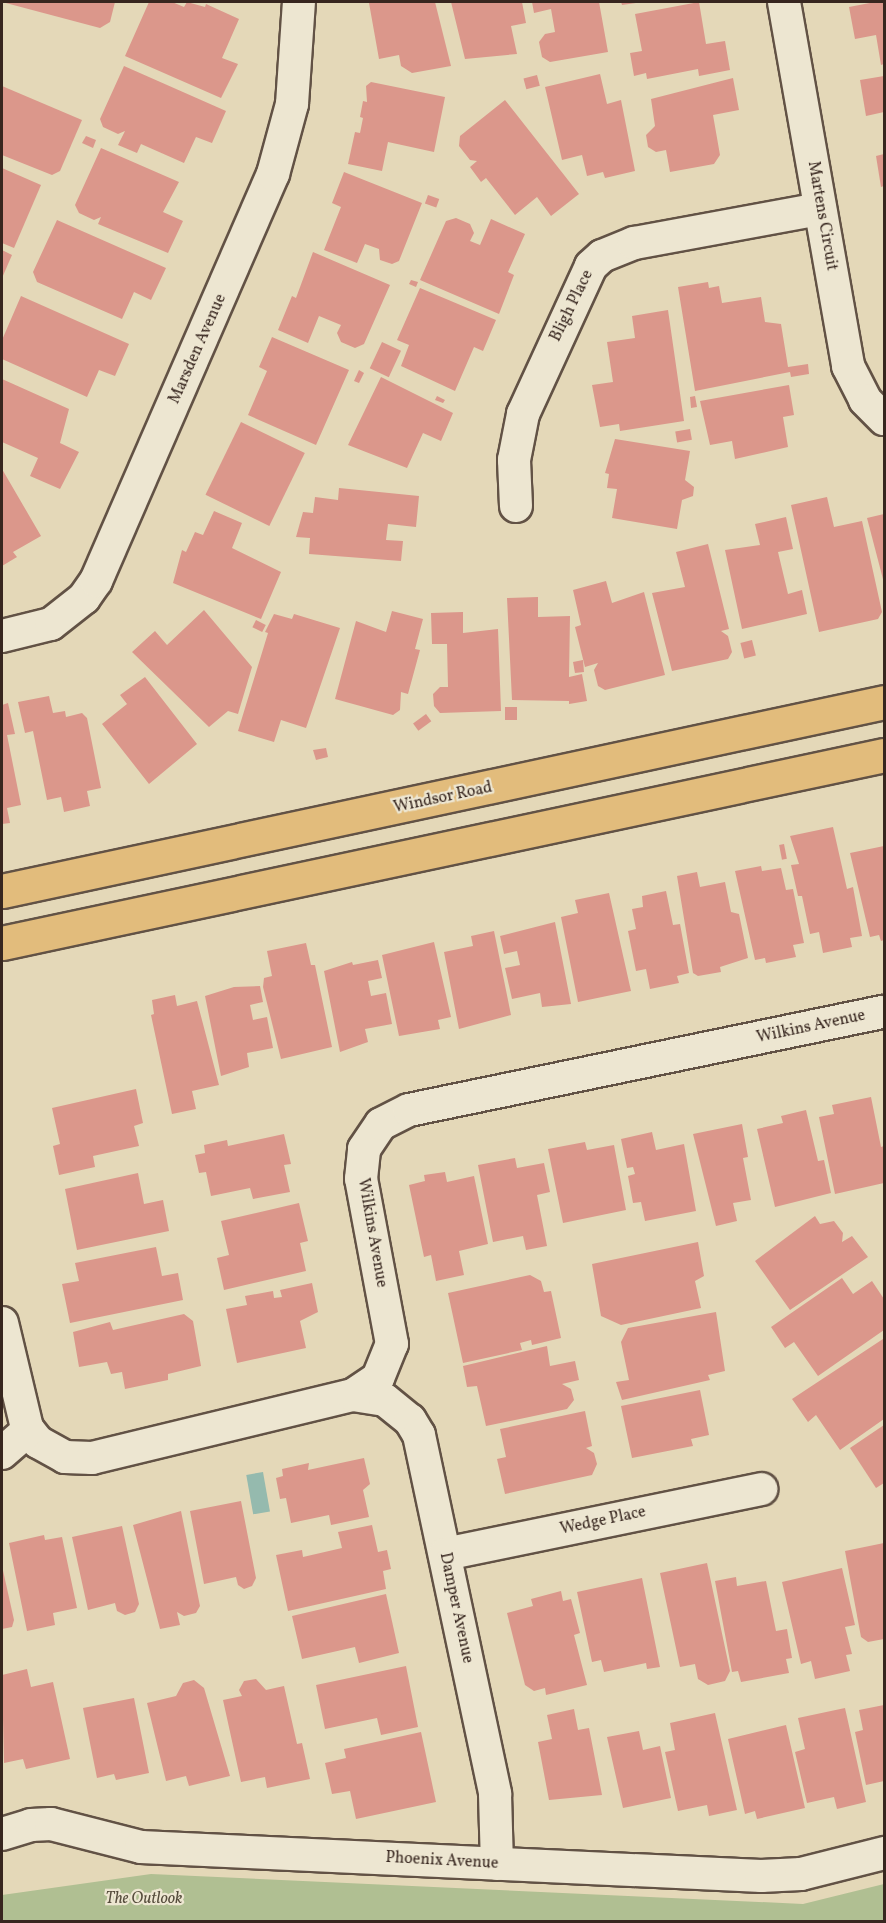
<!DOCTYPE html>
<style>
body{margin:0}
#map{position:relative;width:886px;height:1923px;overflow:hidden;background:#e4d8b8;font-family:Vollkorn,serif}
div>[style]{position:absolute}
[style*='--x']{left:calc(var(--x)*1px);top:calc(var(--y)*1px);width:calc(var(--w)*1px);rotate:calc(var(--a)*1deg)}
.green>*{inset:0;background:#b0bf92}
.water>*{inset:0;background:#95baae;transform-origin:0 0}
.building>*{inset:0;background:#db978b;transform-origin:0 0}
.roads{filter:drop-shadow(2px 0 #625245) drop-shadow(-2px 0 #625245) drop-shadow(0 2px #625245) drop-shadow(0 -2px #625245)}
.minor>*{height:32px;margin:-16px;padding:0 16px;transform-origin:16px;border-radius:16px;background:#ede6d1}
.primary>*{height:33px;margin:-16.5px;padding:0 16.5px;transform-origin:16.5px;border-radius:16.5px;background:#e2bc7c}
span{translate:-50% -50%;white-space:nowrap;text-align:center;line-height:1.15;-webkit-text-stroke:4.5px #ede6d1;paint-order:stroke}
.street-label{font-size:16px;color:#37261f}
.park-label{font-size:16px;color:#554c3c;font-style:italic}
.frame{position:absolute;inset:0;border:3px solid #37261f;pointer-events:none}
</style>
<div id="map">
<div class="green">
<i style="clip-path:polygon(151px 1874px,803px 1904px,884px 1884px,884px 1921px,2px 1921px,2px 1895px)"></i>
</div>
<div class="water">
<i style="left:263px;top:1472px;width:40px;height:17px;rotate:80deg"></i>
</div>
<div class="building">
<i style="clip-path:polygon(2px 2px,115px 2px,110px 22px,100px 28px)"></i>
<i style="clip-path:polygon(149px 2px,172px 2px,184px 7px,187px 2px,205px 7px,206px 4px,239px 19px,222px 58px,238px 64px,221px 98px,125px 56px)"></i>
<i style="clip-path:polygon(435px 2px,451px 66px,412px 73px,401px 66px,399px 55px,379px 59px,369px 3px)"></i>
<i style="clip-path:polygon(451px 2px,522px 2px,526px 23px,511px 26px,517px 54px,465px 59px)"></i>
<i style="clip-path:polygon(532px 2px,599px 2px,608px 52px,550px 62px,542px 57px,539px 42px,545px 34px,555px 32px,551px 9px,534px 13px)"></i>
<i style="clip-path:polygon(621px 2px,636px 2px,636px 3px,622px 5px)"></i>
<i style="clip-path:polygon(699px 2px,706px 44px,725px 41px,730px 70px,699px 76px,698px 69px,647px 79px,646px 73px,634px 76px,630px 53px,642px 51px,635px 14px)"></i>
<i style="clip-path:polygon(875px 2px,884px 2px,884px 64px,881px 65px,876px 35px,855px 39px,849px 7px)"></i>
<i style="clip-path:polygon(124px 66px,226px 111px,212px 143px,196px 137px,184px 163px,141px 144px,137px 153px,118px 145px,125px 131px,118px 134px,103px 127px,100px 119px)"></i>
<i style="clip-path:polygon(600px 74px,607px 104px,621px 100px,635px 171px,605px 178px,603px 172px,587px 176px,582px 155px,562px 160px,545px 87px)"></i>
<i style="left:537px;top:75px;width:11px;height:14px;rotate:75deg"></i>
<i style="clip-path:polygon(884px 76px,884px 112px,866px 116px,860px 80px)"></i>
<i style="clip-path:polygon(733px 78px,739px 110px,713px 115px,720px 155px,714px 164px,670px 172px,666px 150px,656px 152px,648px 147px,646px 135px,655px 126px,651px 99px)"></i>
<i style="clip-path:polygon(371px 82px,445px 97px,434px 152px,388px 142px,382px 171px,348px 164px,355px 132px,360px 133px,363px 118px,360px 117px,363px 101px,367px 102px,366px 86px)"></i>
<i style="clip-path:polygon(2px 86px,82px 120px,60px 171px,52px 175px,2px 155px)"></i>
<i style="clip-path:polygon(505px 100px,579px 194px,551px 216px,537px 197px,515px 215px,486px 178px,481px 182px,470px 167px,477px 161px,470px 160px,459px 146px,460px 136px)"></i>
<i style="clip-path:polygon(86px 136px,96px 140px,93px 148px,82px 143px)"></i>
<i style="clip-path:polygon(101px 148px,179px 182px,163px 212px,183px 221px,168px 253px,98px 224px,101px 217px,94px 220px,79px 213px,75px 205px)"></i>
<i style="clip-path:polygon(884px 154px,884px 186px,881px 187px,876px 156px)"></i>
<i style="clip-path:polygon(2px 168px,41px 185px,14px 248px,2px 243px)"></i>
<i style="clip-path:polygon(344px 172px,422px 203px,399px 261px,392px 264px,380px 260px,379px 249px,365px 244px,357px 263px,324px 250px,341px 207px,332px 203px)"></i>
<i style="left:428px;top:195px;width:12px;height:9px;rotate:20deg"></i>
<i style="clip-path:polygon(456px 218px,470px 224px,474px 233px,470px 241px,480px 245px,491px 219px,525px 234px,508px 272px,514px 275px,499px 314px,420px 280px,446px 221px)"></i>
<i style="clip-path:polygon(57px 220px,166px 268px,151px 300px,134px 292px,122px 319px,37px 282px,33px 272px)"></i>
<i style="clip-path:polygon(2px 250px,12px 255px,2px 278px)"></i>
<i style="clip-path:polygon(313px 252px,390px 285px,364px 344px,355px 348px,341px 342px,337px 333px,341px 325px,319px 316px,308px 343px,278px 330px,292px 296px,296px 298px)"></i>
<i style="clip-path:polygon(411px 280px,418px 282px,416px 287px,409px 284px)"></i>
<i style="clip-path:polygon(708px 282px,709px 288px,719px 286px,722px 303px,761px 297px,765px 322px,781px 324px,788px 367px,808px 364px,809px 374px,791px 377px,790px 372px,695px 391px,678px 287px)"></i>
<i style="clip-path:polygon(420px 288px,496px 320px,483px 351px,474px 347px,455px 391px,401px 366px,409px 345px,397px 340px)"></i>
<i style="clip-path:polygon(21px 296px,129px 344px,115px 376px,99px 370px,87px 397px,2px 359px,2px 340px)"></i>
<i style="clip-path:polygon(668px 310px,684px 421px,620px 431px,619px 424px,600px 427px,592px 385px,613px 382px,607px 342px,635px 338px,632px 316px)"></i>
<i style="clip-path:polygon(272px 337px,349px 370px,316px 445px,248px 415px,267px 371px,259px 367px)"></i>
<i style="left:382px;top:342px;width:21px;height:29px;rotate:25deg"></i>
<i style="clip-path:polygon(359px 370px,364px 373px,359px 383px,354px 381px)"></i>
<i style="clip-path:polygon(381px 377px,453px 413px,441px 441px,423px 433px,407px 468px,348px 445px)"></i>
<i style="clip-path:polygon(2px 379px,69px 409px,60px 443px,79px 452px,60px 489px,30px 476px,38px 458px,2px 442px)"></i>
<i style="clip-path:polygon(789px 385px,794px 415px,783px 417px,788px 447px,735px 459px,732px 441px,710px 445px,700px 401px)"></i>
<i style="clip-path:polygon(437px 396px,445px 400px,443px 403px,435px 400px)"></i>
<i style="clip-path:polygon(695px 396px,697px 407px,691px 408px,690px 397px)"></i>
<i style="left:241px;top:422px;width:71px;height:81px;rotate:26deg"></i>
<i style="left:690px;top:429px;width:11px;height:15px;rotate:80deg"></i>
<i style="clip-path:polygon(615px 439px,690px 451px,685px 480px,694px 487px,693px 496px,682px 500px,677px 529px,612px 518px,617px 489px,607px 488px,609px 474px,605px 473px)"></i>
<i style="clip-path:polygon(2px 469px,41px 536px,13px 552px,17px 557px,2px 566px)"></i>
<i style="clip-path:polygon(339px 488px,419px 496px,416px 527px,388px 524px,386px 540px,403px 541px,401px 561px,309px 554px,310px 538px,296px 537px,303px 512px,313px 513px,315px 497px,338px 500px)"></i>
<i style="clip-path:polygon(827px 497px,834px 527px,862px 521px,882px 612px,878px 619px,819px 632px,791px 505px)"></i>
<i style="clip-path:polygon(214px 511px,242px 523px,232px 548px,281px 572px,261px 619px,173px 583px,182px 550px,186px 552px,195px 532px,203px 535px)"></i>
<i style="clip-path:polygon(884px 514px,884px 583px,867px 518px)"></i>
<i style="clip-path:polygon(786px 517px,793px 549px,778px 552px,788px 594px,802px 590px,807px 614px,742px 629px,725px 550px,760px 545px,755px 524px)"></i>
<i style="clip-path:polygon(708px 544px,729px 629px,721px 631px,728px 636px,732px 652px,728px 659px,672px 671px,652px 593px,685px 587px,676px 552px)"></i>
<i style="clip-path:polygon(606px 581px,612px 603px,644px 592px,665px 675px,605px 690px,598px 686px,594px 670px,598px 663px,585px 667px,575px 627px,581px 625px,573px 590px)"></i>
<i style="clip-path:polygon(538px 597px,538px 617px,570px 616px,569px 677px,582px 674px,587px 701px,569px 704px,569px 701px,512px 700px,507px 598px)"></i>
<i style="clip-path:polygon(204px 610px,252px 667px,238px 714px,228px 711px,209px 727px,132px 652px,155px 631px,167px 645px)"></i>
<i style="clip-path:polygon(392px 611px,423px 619px,415px 649px,420px 650px,408px 694px,401px 692px,400px 710px,393px 715px,335px 699px,356px 621px,386px 632px)"></i>
<i style="clip-path:polygon(463px 612px,463px 633px,498px 629px,501px 711px,440px 713px,434px 706px,433px 694px,440px 687px,448px 687px,447px 644px,432px 644px,431px 613px)"></i>
<i style="clip-path:polygon(274px 614px,292px 619px,294px 614px,340px 628px,306px 728px,281px 720px,274px 742px,238px 731px,268px 633px,265px 632px)"></i>
<i style="left:256px;top:620px;width:11px;height:8px;rotate:27deg"></i>
<i style="left:752px;top:640px;width:16px;height:12px;rotate:76deg"></i>
<i style="clip-path:polygon(583px 660px,584px 672px,575px 673px,573px 662px)"></i>
<i style="clip-path:polygon(145px 677px,197px 744px,149px 784px,102px 724px,127px 704px,120px 695px)"></i>
<i style="clip-path:polygon(49px 696px,53px 713px,65px 711px,66px 717px,82px 713px,87px 718px,101px 788px,87px 791px,90px 806px,64px 812px,61px 797px,47px 800px,33px 731px,25px 733px,18px 702px)"></i>
<i style="clip-path:polygon(8px 703px,15px 734px,7px 735px,21px 805px,7px 808px,10px 823px,2px 824px,2px 705px)"></i>
<i style="left:517px;top:707px;width:13px;height:12px;rotate:90deg"></i>
<i style="left:426px;top:714px;width:9px;height:16px;rotate:54deg"></i>
<i style="clip-path:polygon(326px 748px,328px 757px,316px 760px,313px 750px)"></i>
<i style="clip-path:polygon(833px 827px,847px 889px,853px 887px,862px 936px,850px 938px,852px 947px,823px 953px,819px 932px,810px 934px,802px 896px,798px 896px,791px 865px,799px 864px,790px 836px)"></i>
<i style="left:784px;top:844px;width:15px;height:5px;rotate:79deg"></i>
<i style="clip-path:polygon(884px 846px,884px 940px,881px 941px,879px 935px,870px 937px,850px 853px)"></i>
<i style="clip-path:polygon(761px 866px,762px 871px,781px 868px,786px 890px,793px 889px,804px 943px,793px 945px,796px 957px,766px 963px,765px 958px,755px 960px,735px 871px)"></i>
<i style="clip-path:polygon(697px 872px,700px 887px,725px 882px,731px 912px,739px 914px,748px 958px,720px 967px,721px 972px,698px 976px,693px 973px,677px 876px)"></i>
<i style="clip-path:polygon(666px 891px,673px 925px,680px 924px,689px 973px,677px 976px,679px 983px,650px 989px,646px 969px,636px 971px,628px 931px,636px 929px,632px 909px,643px 907px,642px 896px)"></i>
<i style="clip-path:polygon(609px 893px,631px 991px,578px 1002px,561px 917px,578px 913px,575px 900px)"></i>
<i style="clip-path:polygon(555px 922px,571px 1004px,542px 1007px,540px 993px,512px 999px,505px 968px,520px 965px,517px 951px,504px 954px,500px 936px)"></i>
<i style="clip-path:polygon(494px 931px,511px 1015px,459px 1029px,444px 952px,473px 946px,471px 936px)"></i>
<i style="clip-path:polygon(434px 942px,451px 1017px,438px 1020px,440px 1029px,399px 1036px,382px 955px)"></i>
<i style="clip-path:polygon(306px 943px,311px 965px,315px 965px,332px 1047px,281px 1059px,263px 987px,264px 978px,272px 976px,267px 951px)"></i>
<i style="clip-path:polygon(378px 960px,382px 978px,368px 981px,371px 996px,386px 993px,392px 1024px,365px 1029px,368px 1042px,340px 1052px,324px 971px,352px 962px,353px 965px)"></i>
<i style="clip-path:polygon(260px 986px,263px 1002px,250px 1005px,253px 1020px,267px 1017px,273px 1048px,247px 1053px,249px 1067px,221px 1076px,205px 996px,234px 987px)"></i>
<i style="clip-path:polygon(175px 995px,177px 1006px,197px 1001px,219px 1085px,192px 1091px,196px 1109px,172px 1114px,151px 1015px,154px 1014px,152px 1000px)"></i>
<i style="clip-path:polygon(136px 1089px,143px 1123px,134px 1126px,139px 1146px,93px 1156px,95px 1167px,59px 1175px,53px 1146px,60px 1144px,52px 1108px)"></i>
<i style="clip-path:polygon(871px 1097px,881px 1147px,884px 1146px,884px 1183px,835px 1194px,819px 1117px,834px 1114px,832px 1105px)"></i>
<i style="clip-path:polygon(806px 1110px,818px 1161px,824px 1160px,831px 1193px,775px 1207px,757px 1129px,783px 1123px,781px 1116px)"></i>
<i style="clip-path:polygon(742px 1124px,748px 1157px,743px 1158px,751px 1200px,733px 1203px,737px 1221px,716px 1226px,693px 1134px)"></i>
<i style="clip-path:polygon(652px 1132px,656px 1150px,684px 1144px,696px 1211px,645px 1221px,641px 1202px,633px 1203px,628px 1176px,635px 1174px,633px 1167px,627px 1168px,621px 1139px)"></i>
<i style="clip-path:polygon(284px 1134px,291px 1164px,284px 1165px,290px 1192px,253px 1199px,250px 1188px,211px 1196px,206px 1172px,199px 1173px,195px 1155px,205px 1153px,204px 1145px,227px 1140px,228px 1146px)"></i>
<i style="clip-path:polygon(585px 1142px,587px 1150px,614px 1145px,626px 1210px,563px 1223px,548px 1149px)"></i>
<i style="clip-path:polygon(515px 1158px,517px 1168px,544px 1163px,550px 1192px,537px 1195px,547px 1246px,526px 1250px,523px 1236px,493px 1242px,478px 1165px)"></i>
<i style="clip-path:polygon(445px 1172px,447px 1182px,474px 1176px,488px 1244px,459px 1251px,464px 1275px,436px 1281px,431px 1255px,424px 1257px,409px 1185px,425px 1181px,424px 1175px)"></i>
<i style="clip-path:polygon(138px 1173px,144px 1204px,163px 1200px,169px 1231px,77px 1250px,65px 1189px)"></i>
<i style="clip-path:polygon(299px 1203px,308px 1241px,300px 1243px,306px 1271px,224px 1290px,217px 1258px,229px 1255px,221px 1221px)"></i>
<i style="clip-path:polygon(815px 1216px,820px 1224px,834px 1221px,843px 1233px,842px 1242px,852px 1236px,868px 1257px,790px 1310px,755px 1261px)"></i>
<i style="clip-path:polygon(698px 1242px,704px 1276px,695px 1281px,701px 1308px,621px 1325px,601px 1316px,592px 1264px)"></i>
<i style="clip-path:polygon(156px 1247px,162px 1276px,178px 1273px,183px 1300px,70px 1323px,62px 1284px,79px 1281px,75px 1263px)"></i>
<i style="clip-path:polygon(530px 1275px,541px 1281px,544px 1292px,551px 1291px,561px 1338px,532px 1345px,531px 1340px,520px 1343px,522px 1350px,463px 1363px,448px 1293px)"></i>
<i style="clip-path:polygon(842px 1278px,853px 1294px,872px 1281px,884px 1299px,884px 1330px,818px 1376px,794px 1342px,785px 1348px,771px 1327px)"></i>
<i style="clip-path:polygon(312px 1283px,318px 1312px,300px 1321px,306px 1348px,237px 1363px,226px 1309px,247px 1305px,245px 1296px,273px 1291px,274px 1298px,282px 1297px,280px 1290px)"></i>
<i style="clip-path:polygon(716px 1312px,725px 1371px,708px 1375px,710px 1380px,622px 1400px,616px 1382px,629px 1380px,621px 1342px,628px 1328px)"></i>
<i style="clip-path:polygon(184px 1314px,193px 1321px,201px 1366px,168px 1374px,168px 1380px,125px 1389px,122px 1372px,111px 1374px,107px 1362px,79px 1367px,73px 1332px,110px 1322px,113px 1330px)"></i>
<i style="clip-path:polygon(883px 1339px,884px 1419px,840px 1450px,816px 1415px,808px 1422px,792px 1399px)"></i>
<i style="clip-path:polygon(547px 1346px,550px 1366px,575px 1361px,579px 1380px,562px 1384px,571px 1389px,574px 1400px,567px 1409px,486px 1426px,477px 1386px,467px 1387px,463px 1366px)"></i>
<i style="clip-path:polygon(700px 1390px,709px 1435px,691px 1439px,693px 1446px,632px 1458px,621px 1406px)"></i>
<i style="clip-path:polygon(585px 1411px,592px 1446px,586px 1448px,594px 1453px,597px 1464px,592px 1475px,505px 1494px,497px 1459px,506px 1457px,500px 1429px)"></i>
<i style="clip-path:polygon(884px 1425px,884px 1483px,876px 1488px,850px 1448px)"></i>
<i style="clip-path:polygon(364px 1458px,370px 1484px,363px 1490px,369px 1517px,331px 1525px,329px 1515px,291px 1523px,286px 1498px,280px 1499px,276px 1478px,283px 1476px,282px 1469px,309px 1463px,308px 1470px)"></i>
<i style="clip-path:polygon(241px 1501px,256px 1578px,252px 1586px,244px 1589px,238px 1585px,236px 1577px,204px 1584px,190px 1511px)"></i>
<i style="clip-path:polygon(181px 1511px,200px 1606px,196px 1613px,184px 1616px,177px 1612px,180px 1625px,160px 1629px,133px 1525px)"></i>
<i style="clip-path:polygon(372px 1525px,378px 1552px,387px 1550px,391px 1569px,383px 1571px,386px 1589px,288px 1611px,276px 1555px,302px 1550px,303px 1557px,342px 1548px,338px 1532px)"></i>
<i style="clip-path:polygon(122px 1526px,139px 1604px,135px 1612px,125px 1615px,117px 1611px,115px 1603px,88px 1610px,72px 1537px)"></i>
<i style="clip-path:polygon(44px 1535px,45px 1540px,62px 1537px,77px 1608px,53px 1613px,55px 1625px,27px 1631px,9px 1543px)"></i>
<i style="clip-path:polygon(884px 1543px,884px 1639px,868px 1642px,861px 1637px,845px 1551px)"></i>
<i style="clip-path:polygon(707px 1563px,730px 1671px,725px 1681px,708px 1685px,698px 1679px,695px 1664px,680px 1667px,660px 1573px)"></i>
<i style="clip-path:polygon(2px 1566px,14px 1620px,12px 1627px,2px 1629px)"></i>
<i style="clip-path:polygon(842px 1568px,855px 1625px,845px 1627px,852px 1654px,846px 1655px,850px 1671px,815px 1679px,811px 1661px,801px 1664px,782px 1582px)"></i>
<i style="clip-path:polygon(736px 1577px,737px 1586px,766px 1581px,776px 1631px,787px 1629px,792px 1658px,786px 1659px,789px 1673px,741px 1682px,738px 1671px,732px 1672px,715px 1581px)"></i>
<i style="clip-path:polygon(642px 1578px,660px 1667px,647px 1669px,646px 1663px,604px 1672px,601px 1660px,592px 1662px,577px 1592px)"></i>
<i style="clip-path:polygon(561px 1591px,563px 1601px,571px 1599px,580px 1633px,574px 1635px,587px 1685px,546px 1695px,545px 1688px,534px 1691px,525px 1685px,507px 1613px,533px 1606px,531px 1599px)"></i>
<i style="clip-path:polygon(386px 1594px,399px 1653px,359px 1663px,355px 1647px,302px 1659px,292px 1616px)"></i>
<i style="clip-path:polygon(406px 1666px,418px 1727px,381px 1735px,377px 1718px,325px 1729px,316px 1685px)"></i>
<i style="clip-path:polygon(27px 1669px,31px 1687px,53px 1682px,70px 1759px,26px 1769px,23px 1759px,4px 1763px,2px 1675px)"></i>
<i style="clip-path:polygon(256px 1679px,266px 1690px,284px 1686px,297px 1744px,302px 1743px,310px 1779px,267px 1788px,265px 1777px,241px 1782px,223px 1700px,242px 1696px,239px 1690px,244px 1681px)"></i>
<i style="clip-path:polygon(194px 1680px,204px 1688px,230px 1776px,189px 1786px,186px 1776px,166px 1781px,147px 1703px,176px 1696px,183px 1683px)"></i>
<i style="clip-path:polygon(134px 1698px,149px 1773px,116px 1780px,114px 1774px,97px 1778px,83px 1708px)"></i>
<i style="clip-path:polygon(884px 1705px,884px 1781px,866px 1785px,855px 1732px,863px 1730px,859px 1710px)"></i>
<i style="clip-path:polygon(845px 1708px,866px 1802px,837px 1809px,834px 1797px,807px 1803px,795px 1752px,805px 1749px,798px 1718px)"></i>
<i style="clip-path:polygon(574px 1709px,578px 1730px,589px 1728px,602px 1795px,549px 1800px,538px 1742px,552px 1739px,547px 1715px)"></i>
<i style="clip-path:polygon(715px 1713px,737px 1810px,709px 1816px,707px 1805px,678px 1811px,665px 1752px,675px 1750px,670px 1723px)"></i>
<i style="clip-path:polygon(786px 1725px,805px 1808px,757px 1819px,755px 1811px,745px 1814px,728px 1739px)"></i>
<i style="clip-path:polygon(639px 1731px,643px 1750px,660px 1746px,671px 1798px,623px 1808px,607px 1737px)"></i>
<i style="clip-path:polygon(421px 1732px,436px 1802px,356px 1819px,350px 1791px,332px 1794px,325px 1763px,346px 1758px,344px 1749px)"></i>
</div>
<div class="roads">
<div class="minor">
<i style="--x:784;--y:2;--w:370;--a:80"></i>
<i style="--x:848;--y:366;--w:38;--a:63"></i>
<i style="--x:865;--y:400;--w:27;--a:45"></i>
<i style="--x:516;--y:506;--w:46;--a:-92.5"></i>
<i style="--x:514;--y:460;--w:47;--a:-78.9"></i>
<i style="--x:523;--y:414;--w:163;--a:-65.3"></i>
<i style="--x:591;--y:266;--w:15;--a:-42"></i>
<i style="--x:602;--y:256;--w:35;--a:-22"></i>
<i style="--x:634;--y:243;--w:189;--a:-10.4"></i>
<i style="--x:2;--y:636;--w:50;--a:-13.8"></i>
<i style="--x:51;--y:624;--w:42;--a:-38.2"></i>
<i style="--x:84;--y:598;--w:21;--a:-55"></i>
<i style="--x:96;--y:581;--w:444;--a:-66.5"></i>
<i style="--x:273;--y:174;--w:73;--a:-74.8"></i>
<i style="--x:292;--y:104;--w:102;--a:-86.1"></i>
<i style="--x:2;--y:1323;--w:108;--a:76.6"></i>
<i style="--x:27;--y:1428;--w:18;--a:52"></i>
<i style="--x:38;--y:1442;--w:31;--a:29"></i>
<i style="--x:65;--y:1457;--w:27;--a:2"></i>
<i style="--x:92;--y:1458;--w:268;--a:-13.6"></i>
<i style="--x:353;--y:1395;--w:30;--a:-34"></i>
<i style="--x:378;--y:1378;--w:37;--a:-68"></i>
<i style="--x:392;--y:1344;--w:168;--a:-100.6"></i>
<i style="--x:361;--y:1179;--w:30;--a:-84"></i>
<i style="--x:364;--y:1149;--w:30;--a:-56"></i>
<i style="--x:381;--y:1124;--w:31;--a:-27"></i>
<i style="--x:409;--y:1110;--w:485;--a:-11.7"></i>
<i style="--x:353;--y:1395;--w:32;--a:9"></i>
<i style="--x:385;--y:1400;--w:32;--a:39"></i>
<i style="--x:410;--y:1420;--w:17;--a:59"></i>
<i style="--x:419;--y:1435;--w:367;--a:78"></i>
<i style="--x:495;--y:1794;--w:70;--a:88.4"></i>
<i style="--x:2;--y:1453;--w:35;--a:-41"></i>
<i style="--x:445;--y:1554;--w:323;--a:-11.6"></i>
<i style="--x:2;--y:1834;--w:30;--a:-17"></i>
<i style="--x:31;--y:1825;--w:20;--a:-3"></i>
<i style="--x:51;--y:1824;--w:93;--a:14.3"></i>
<i style="--x:141;--y:1847;--w:621;--a:2.68"></i>
<i style="--x:761;--y:1876;--w:40;--a:-2.9"></i>
<i style="--x:801;--y:1874;--w:86;--a:-14.2"></i>
</div>
<div class="primary">
<i style="--x:2;--y:891;--w:902;--a:-12.09"></i>
<i style="--x:2;--y:943;--w:902;--a:-12.03"></i>
</div>
</div>
<div class="street-label">
<span style="left:822px;top:216px;rotate:80deg">Martens Circuit</span>
<span style="left:572px;top:306px;rotate:-64deg">Bligh Place</span>
<span style="left:198px;top:349px;rotate:-66deg">Marsden Avenue</span>
<span style="left:443px;top:798px;rotate:-12deg">Windsor Road</span>
<span style="left:811px;top:1027px;rotate:-12deg">Wilkins Avenue</span>
<span style="left:372px;top:1233px;rotate:80deg">Wilkins Avenue</span>
<span style="left:603px;top:1521px;rotate:-12deg">Wedge Place</span>
<span style="left:456px;top:1608px;rotate:78deg">Damper Avenue</span>
<span style="left:442px;top:1861px;rotate:3deg">Phoenix Avenue</span>
</div>
<div class="park-label">
<span style="left:144px;top:1899px">The Outlook</span>
</div>
<div class="frame"></div>
</div>
